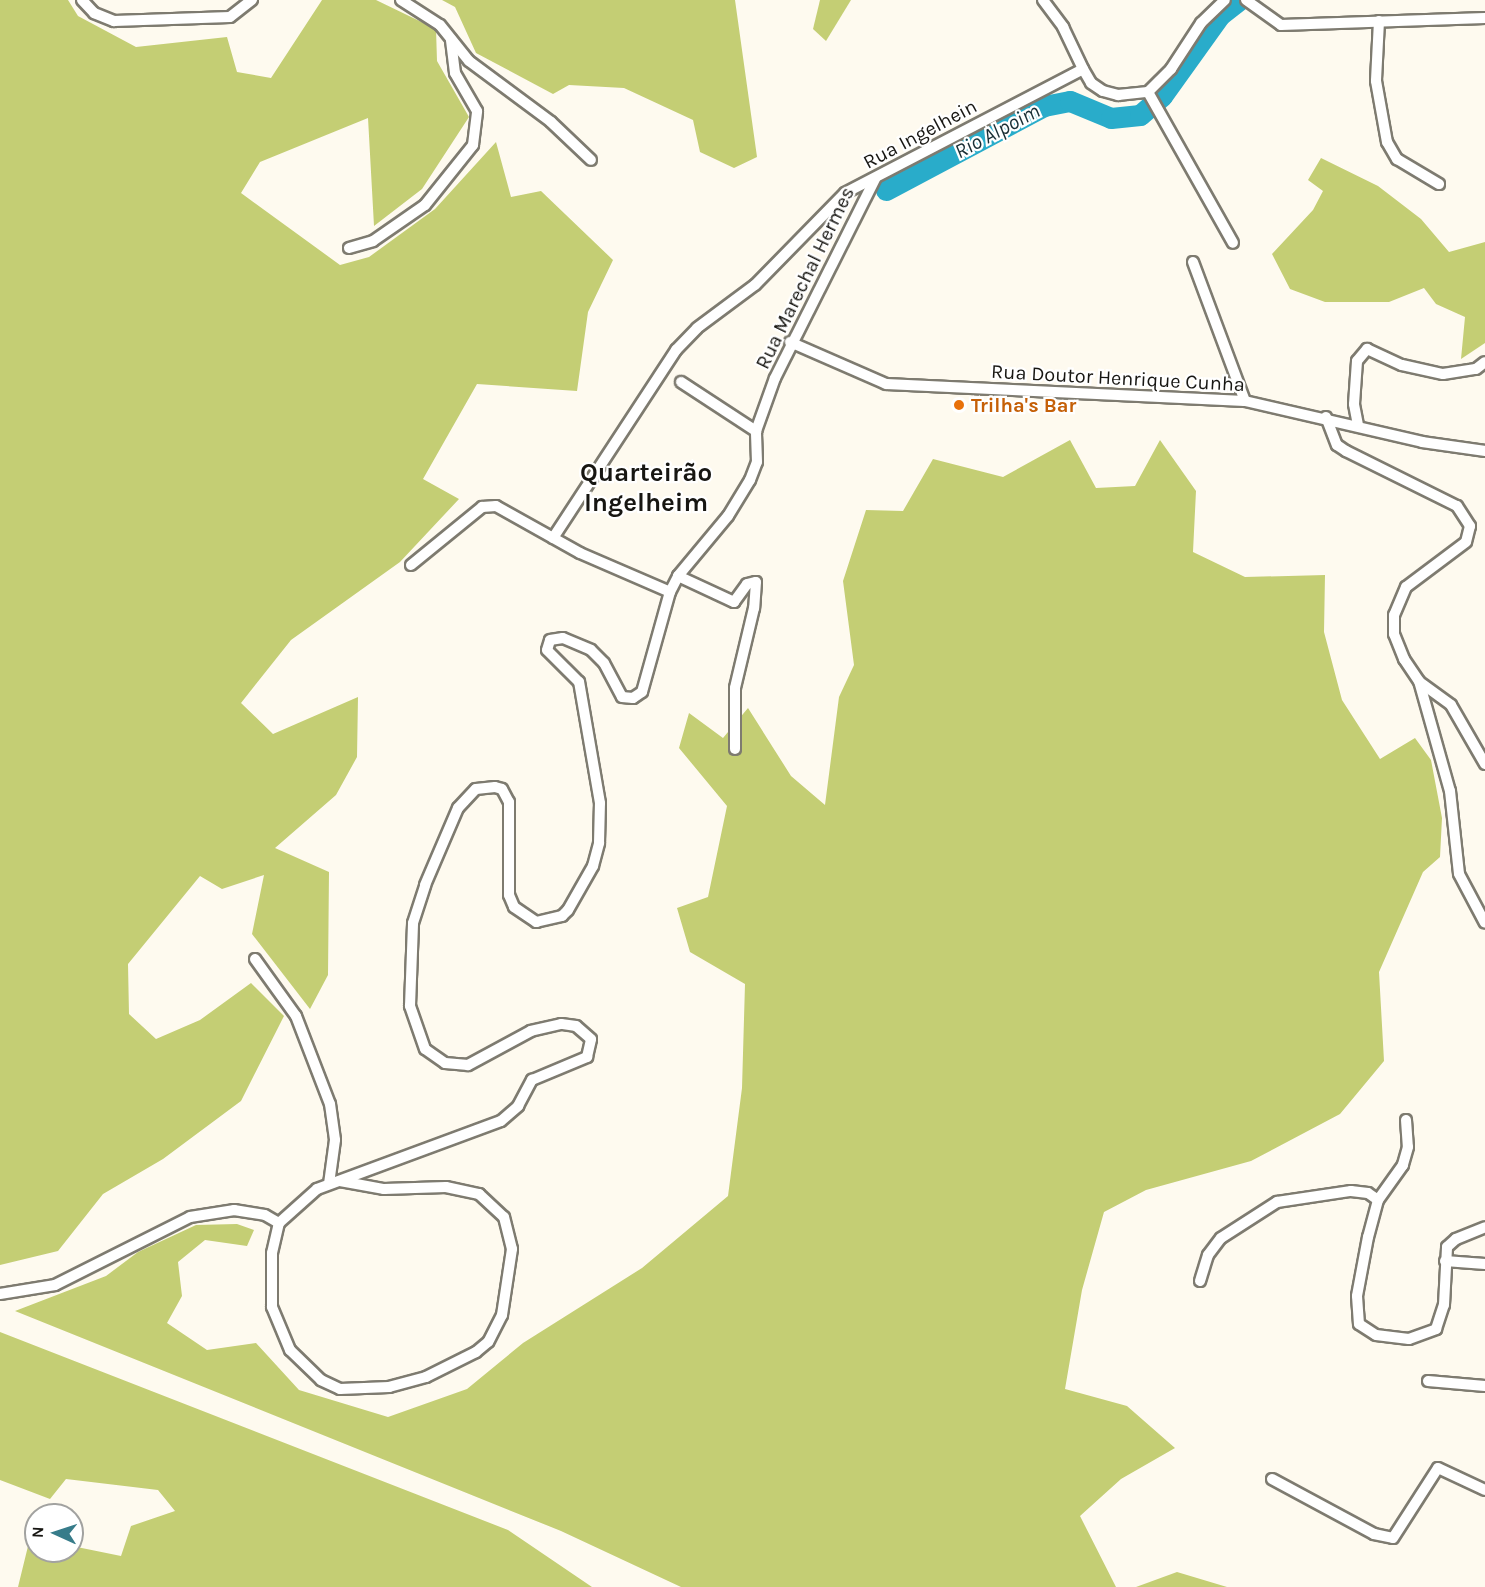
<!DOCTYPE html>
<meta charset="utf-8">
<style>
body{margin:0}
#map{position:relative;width:1485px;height:1587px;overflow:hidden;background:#fefaef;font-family:Karla,sans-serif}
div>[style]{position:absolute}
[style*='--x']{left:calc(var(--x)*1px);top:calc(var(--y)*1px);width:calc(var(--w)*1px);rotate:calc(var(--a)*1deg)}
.forest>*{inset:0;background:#c4ce74}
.river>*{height:21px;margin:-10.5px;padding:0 10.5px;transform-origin:10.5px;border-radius:10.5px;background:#29acca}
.roads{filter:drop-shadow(2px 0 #7e7b70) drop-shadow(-2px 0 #7e7b70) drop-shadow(0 2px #7e7b70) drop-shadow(0 -2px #7e7b70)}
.minor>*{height:10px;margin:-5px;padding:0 5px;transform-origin:5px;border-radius:5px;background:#fff}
.dots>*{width:16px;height:16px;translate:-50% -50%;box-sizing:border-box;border:3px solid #fff;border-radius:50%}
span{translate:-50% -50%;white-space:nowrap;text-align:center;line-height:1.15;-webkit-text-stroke:4.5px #fff;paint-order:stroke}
.street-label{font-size:20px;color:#171612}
.food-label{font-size:20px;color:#c56008;font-weight:700}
.left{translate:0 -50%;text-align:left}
.water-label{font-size:21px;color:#192e34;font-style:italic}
.district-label{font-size:26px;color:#171612;font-weight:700}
.north{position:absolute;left:24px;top:1503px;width:60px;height:60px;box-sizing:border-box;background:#fff;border:2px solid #a2a2a0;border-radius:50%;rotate:273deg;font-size:16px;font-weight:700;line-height:24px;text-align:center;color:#171612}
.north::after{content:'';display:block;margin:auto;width:21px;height:27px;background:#377c8a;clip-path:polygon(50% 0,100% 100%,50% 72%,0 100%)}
</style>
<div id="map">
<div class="forest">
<i style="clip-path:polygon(0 0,68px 0,78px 16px,136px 47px,227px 37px,237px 72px,271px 78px,322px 0,376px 0,436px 29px,437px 61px,469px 117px,422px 189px,374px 226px,368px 118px,260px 162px,241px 193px,340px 265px,369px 257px,435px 209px,496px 142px,511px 197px,541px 191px,613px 260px,588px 312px,577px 391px,477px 384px,423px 479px,459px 499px,400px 562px,291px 640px,241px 703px,273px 734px,358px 697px,357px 757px,336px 795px,275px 848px,329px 872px,328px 975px,310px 1009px,252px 934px,264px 875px,222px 889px,200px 876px,128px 964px,129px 1014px,156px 1039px,200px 1020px,251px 983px,284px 1016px,241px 1101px,163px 1159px,103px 1194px,58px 1251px,0 1265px)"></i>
<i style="clip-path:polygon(442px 0,735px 0,757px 157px,734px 168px,700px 152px,693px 120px,624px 88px,569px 85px,553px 94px,476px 53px,455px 7px)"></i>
<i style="clip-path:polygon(820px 0,851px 0,826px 41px,813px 29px)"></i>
<i style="clip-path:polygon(1321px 158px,1378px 186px,1421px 219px,1449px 252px,1485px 242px,1485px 343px,1461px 359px,1465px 317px,1436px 304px,1424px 288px,1389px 302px,1325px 302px,1290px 289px,1272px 254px,1313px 210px,1323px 191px,1308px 180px)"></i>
<i style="clip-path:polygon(1070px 440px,1096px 488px,1135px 486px,1160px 440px,1196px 491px,1193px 552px,1245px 577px,1325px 575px,1324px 632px,1342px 700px,1380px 759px,1415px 738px,1431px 760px,1442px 818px,1440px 857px,1423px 872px,1379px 972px,1384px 1061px,1340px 1114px,1251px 1161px,1146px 1190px,1104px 1212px,1082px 1290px,1065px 1389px,1127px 1406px,1175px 1448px,1121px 1479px,1080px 1516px,1116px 1587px,681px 1587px,561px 1531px,15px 1311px,106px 1276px,138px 1252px,196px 1225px,237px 1224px,254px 1230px,247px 1246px,205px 1240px,178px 1262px,182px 1296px,167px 1323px,207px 1350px,256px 1343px,299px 1390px,388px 1417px,467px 1389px,523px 1343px,642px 1268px,728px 1196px,742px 1088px,745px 984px,690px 952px,677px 908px,708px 897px,727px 806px,679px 748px,689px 713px,723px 738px,748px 708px,791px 776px,825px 805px,839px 697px,854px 665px,843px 581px,866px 510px,903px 511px,933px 459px,1003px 477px)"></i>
<i style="clip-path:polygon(0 1332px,508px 1530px,592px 1587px,18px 1587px,30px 1538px,36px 1539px,36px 1551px,72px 1551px,72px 1546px,121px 1556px,131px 1526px,175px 1511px,158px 1490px,66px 1479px,50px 1499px,0 1480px)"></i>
<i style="clip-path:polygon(1177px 1572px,1227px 1587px,1136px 1587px)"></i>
</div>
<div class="river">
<i style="--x:886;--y:190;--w:179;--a:-28"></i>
<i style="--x:1044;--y:106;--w:26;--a:-11"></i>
<i style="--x:1070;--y:101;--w:44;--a:22.5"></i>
<i style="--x:1111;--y:118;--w:29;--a:-6"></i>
<i style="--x:1140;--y:115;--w:29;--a:-41"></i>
<i style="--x:1162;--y:96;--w:100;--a:-54.4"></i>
<i style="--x:1220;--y:15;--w:24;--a:-38"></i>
</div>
<div class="roads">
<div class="minor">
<i style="--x:82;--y:0;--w:18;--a:47"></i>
<i style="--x:94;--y:13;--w:22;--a:22"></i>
<i style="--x:114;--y:21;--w:116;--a:-2"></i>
<i style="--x:230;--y:17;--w:28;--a:-38"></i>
<i style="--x:401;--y:0;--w:46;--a:32.7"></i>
<i style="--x:440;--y:25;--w:46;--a:51.1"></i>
<i style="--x:469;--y:61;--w:102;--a:36.6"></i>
<i style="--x:551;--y:122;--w:55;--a:43.5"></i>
<i style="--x:1043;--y:0;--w:34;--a:53"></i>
<i style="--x:1063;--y:27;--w:47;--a:64.5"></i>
<i style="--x:1246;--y:0;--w:43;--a:35.5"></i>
<i style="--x:1281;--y:25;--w:204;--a:-2"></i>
<i style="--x:1379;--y:21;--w:60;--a:92.9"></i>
<i style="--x:1376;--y:81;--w:62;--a:79.8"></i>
<i style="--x:1387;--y:142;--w:20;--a:60"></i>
<i style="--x:1397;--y:159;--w:49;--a:30.8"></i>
<i style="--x:1148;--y:92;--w:173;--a:60.6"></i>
<i style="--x:349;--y:248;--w:25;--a:-16"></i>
<i style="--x:373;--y:241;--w:63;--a:-34.7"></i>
<i style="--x:425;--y:205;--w:77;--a:-51.3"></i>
<i style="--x:473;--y:145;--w:34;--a:-83"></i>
<i style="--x:477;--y:111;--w:44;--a:-120.1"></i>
<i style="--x:455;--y:73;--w:34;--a:-97"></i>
<i style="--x:1193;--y:262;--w:148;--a:69.5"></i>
<i style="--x:790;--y:342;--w:105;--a:23.6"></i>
<i style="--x:886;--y:384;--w:359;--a:2.7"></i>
<i style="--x:1245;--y:401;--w:182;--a:13"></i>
<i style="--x:1422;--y:442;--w:64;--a:8.1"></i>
<i style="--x:681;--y:382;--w:90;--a:33.2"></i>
<i style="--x:1326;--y:417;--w:30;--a:69"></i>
<i style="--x:1337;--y:445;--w:11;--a:34"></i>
<i style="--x:1346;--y:451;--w:124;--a:26.4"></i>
<i style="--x:1457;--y:506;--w:24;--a:57"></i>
<i style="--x:1470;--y:526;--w:16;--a:104"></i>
<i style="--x:1466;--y:542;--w:75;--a:143.1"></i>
<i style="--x:1406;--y:587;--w:30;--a:113"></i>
<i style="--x:1394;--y:615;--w:19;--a:90"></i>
<i style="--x:1394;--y:634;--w:27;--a:68"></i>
<i style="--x:1404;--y:659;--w:27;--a:56"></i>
<i style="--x:1419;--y:681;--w:114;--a:74.3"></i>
<i style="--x:1450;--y:791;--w:83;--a:83.8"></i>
<i style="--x:1459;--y:874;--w:55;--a:62"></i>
<i style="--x:1358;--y:425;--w:21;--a:-101"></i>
<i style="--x:1354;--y:404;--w:43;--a:-86"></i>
<i style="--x:1357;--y:361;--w:16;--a:-50"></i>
<i style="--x:1367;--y:349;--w:38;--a:25"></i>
<i style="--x:1402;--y:365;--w:42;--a:12.4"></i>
<i style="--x:1443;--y:374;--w:33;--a:-9"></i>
<i style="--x:1476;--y:369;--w:11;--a:-38"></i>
<i style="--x:553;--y:538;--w:225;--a:-56.8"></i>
<i style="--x:676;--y:350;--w:30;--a:-46"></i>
<i style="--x:697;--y:328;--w:72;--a:-36.6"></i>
<i style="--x:755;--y:285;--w:129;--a:-45.6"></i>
<i style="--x:845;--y:193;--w:268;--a:-27.5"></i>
<i style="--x:1083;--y:69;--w:16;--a:60"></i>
<i style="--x:1091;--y:83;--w:14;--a:34"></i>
<i style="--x:1103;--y:91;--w:16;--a:15"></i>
<i style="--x:1118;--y:95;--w:30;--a:-6"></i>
<i style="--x:1148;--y:92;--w:33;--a:-45"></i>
<i style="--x:1171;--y:69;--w:55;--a:-56.9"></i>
<i style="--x:1201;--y:23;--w:33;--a:-44"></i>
<i style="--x:411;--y:565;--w:92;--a:-39.2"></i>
<i style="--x:482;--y:507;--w:14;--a:-4"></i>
<i style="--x:496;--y:506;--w:96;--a:29.2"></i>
<i style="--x:580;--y:553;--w:98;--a:23.4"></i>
<i style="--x:678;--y:576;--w:62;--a:24.9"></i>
<i style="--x:734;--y:602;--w:22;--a:-54"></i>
<i style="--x:747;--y:584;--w:9;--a:-13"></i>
<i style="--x:756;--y:582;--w:26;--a:94"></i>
<i style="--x:754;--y:608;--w:82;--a:103.4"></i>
<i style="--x:735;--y:688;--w:61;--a:90"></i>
<i style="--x:1421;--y:683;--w:37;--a:36"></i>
<i style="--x:1451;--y:705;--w:68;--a:60"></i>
<i style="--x:255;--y:959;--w:70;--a:54.3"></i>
<i style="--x:296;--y:1016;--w:94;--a:68.9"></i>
<i style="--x:330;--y:1104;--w:36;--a:82"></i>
<i style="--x:335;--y:1140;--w:44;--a:97.8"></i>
<i style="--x:1406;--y:1120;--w:27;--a:86"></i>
<i style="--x:1408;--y:1147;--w:19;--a:106"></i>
<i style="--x:1403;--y:1165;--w:43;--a:125.5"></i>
<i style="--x:1378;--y:1200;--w:38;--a:105"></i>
<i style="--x:1368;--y:1237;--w:60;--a:100.6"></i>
<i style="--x:1357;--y:1296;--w:28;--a:86"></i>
<i style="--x:1359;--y:1324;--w:20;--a:33"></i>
<i style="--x:1376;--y:1335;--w:33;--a:7"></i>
<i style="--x:1409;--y:1339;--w:29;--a:-20"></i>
<i style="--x:1436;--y:1329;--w:25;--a:-72"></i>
<i style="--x:1444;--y:1305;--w:58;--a:-87"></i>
<i style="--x:1447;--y:1247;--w:12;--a:-42"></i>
<i style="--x:1456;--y:1239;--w:31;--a:-22"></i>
<i style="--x:340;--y:1181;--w:45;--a:10.3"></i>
<i style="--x:384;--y:1189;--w:62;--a:-1.8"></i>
<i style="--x:446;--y:1187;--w:34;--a:12"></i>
<i style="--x:479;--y:1194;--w:34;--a:43"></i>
<i style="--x:504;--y:1217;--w:33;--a:76"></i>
<i style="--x:512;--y:1249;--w:67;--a:98.6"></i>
<i style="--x:502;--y:1315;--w:30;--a:117"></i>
<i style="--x:488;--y:1342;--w:16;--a:140"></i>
<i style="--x:476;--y:1352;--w:56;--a:153.4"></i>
<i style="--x:426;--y:1377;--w:38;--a:165"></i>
<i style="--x:389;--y:1387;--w:49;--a:177.7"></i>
<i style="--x:340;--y:1389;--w:21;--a:-155"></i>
<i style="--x:321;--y:1380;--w:43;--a:-135.9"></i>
<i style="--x:290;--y:1350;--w:47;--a:-112.7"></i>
<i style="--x:272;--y:1307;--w:54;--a:-90"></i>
<i style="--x:272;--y:1253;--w:31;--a:-77"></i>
<i style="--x:279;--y:1223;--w:51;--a:-41.8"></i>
<i style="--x:317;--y:1189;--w:196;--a:-20.3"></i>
<i style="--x:501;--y:1121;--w:23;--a:-41"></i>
<i style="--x:518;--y:1106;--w:30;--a:-62"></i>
<i style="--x:532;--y:1080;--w:60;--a:-22.7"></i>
<i style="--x:587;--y:1057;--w:18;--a:-77"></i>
<i style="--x:591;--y:1039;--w:20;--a:-139"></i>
<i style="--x:576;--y:1026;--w:15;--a:-172"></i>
<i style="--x:561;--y:1024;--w:31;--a:167"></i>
<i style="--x:531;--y:1031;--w:72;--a:151.6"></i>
<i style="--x:468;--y:1065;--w:23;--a:-175"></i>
<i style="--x:445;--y:1063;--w:24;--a:-145"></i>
<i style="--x:425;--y:1049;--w:46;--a:-109.2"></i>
<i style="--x:410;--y:1006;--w:83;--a:-87.9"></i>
<i style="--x:413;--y:923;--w:40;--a:-72"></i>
<i style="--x:425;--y:885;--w:84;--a:-66.8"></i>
<i style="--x:458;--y:808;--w:26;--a:-47"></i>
<i style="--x:476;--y:789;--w:19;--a:-6"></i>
<i style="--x:495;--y:787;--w:7;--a:16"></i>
<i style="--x:502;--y:789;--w:15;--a:62"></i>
<i style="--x:509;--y:802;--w:93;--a:90"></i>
<i style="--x:509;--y:895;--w:13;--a:67"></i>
<i style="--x:514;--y:907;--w:27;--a:34"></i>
<i style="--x:536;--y:922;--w:27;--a:-13"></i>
<i style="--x:562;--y:916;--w:8;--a:-45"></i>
<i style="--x:568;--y:910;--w:51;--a:-60.4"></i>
<i style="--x:593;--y:866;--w:24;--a:-75"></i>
<i style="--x:599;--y:843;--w:40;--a:-88.6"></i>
<i style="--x:600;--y:803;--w:123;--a:-99.8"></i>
<i style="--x:579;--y:682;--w:45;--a:-135"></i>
<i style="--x:547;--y:650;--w:10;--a:-73"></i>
<i style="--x:550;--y:640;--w:13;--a:-9"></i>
<i style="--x:563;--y:638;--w:30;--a:23"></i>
<i style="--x:591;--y:650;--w:18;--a:45"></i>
<i style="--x:604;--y:663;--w:38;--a:62"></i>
<i style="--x:622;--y:697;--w:11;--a:5"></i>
<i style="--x:633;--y:698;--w:11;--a:-34"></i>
<i style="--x:642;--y:692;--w:104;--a:-74.4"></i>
<i style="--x:670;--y:592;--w:18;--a:-63"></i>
<i style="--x:678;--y:576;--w:78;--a:-50.2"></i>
<i style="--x:728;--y:516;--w:42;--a:-58.6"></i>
<i style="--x:750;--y:480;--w:19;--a:-69"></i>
<i style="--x:757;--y:462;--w:31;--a:-92"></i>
<i style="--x:756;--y:431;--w:56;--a:-70.3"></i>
<i style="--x:775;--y:378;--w:223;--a:-63.3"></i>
<i style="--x:1445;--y:1261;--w:40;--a:4.3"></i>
<i style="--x:1200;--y:1281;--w:27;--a:-73"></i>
<i style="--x:1208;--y:1255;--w:21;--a:-53"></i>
<i style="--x:1221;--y:1238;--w:67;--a:-32.7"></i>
<i style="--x:1277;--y:1202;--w:75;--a:-8.5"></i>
<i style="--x:1351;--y:1191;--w:17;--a:7"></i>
<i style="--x:1368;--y:1193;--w:12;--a:35"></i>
<i style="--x:0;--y:1294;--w:56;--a:-9.3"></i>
<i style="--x:55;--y:1285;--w:151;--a:-26.7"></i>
<i style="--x:190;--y:1217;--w:45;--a:-9"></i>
<i style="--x:234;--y:1210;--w:31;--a:9"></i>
<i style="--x:265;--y:1215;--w:16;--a:30"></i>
<i style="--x:1428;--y:1381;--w:57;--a:5"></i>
<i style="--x:1272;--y:1479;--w:116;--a:28.3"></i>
<i style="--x:1374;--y:1534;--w:19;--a:12"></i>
<i style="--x:1393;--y:1538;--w:83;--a:-57.3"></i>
<i style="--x:1438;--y:1468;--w:52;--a:25.1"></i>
</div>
</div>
<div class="dots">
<i style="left:959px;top:405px;background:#e8710a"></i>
</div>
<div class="street-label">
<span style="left:920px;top:134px;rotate:-28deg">Rua Ingelhein</span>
<span style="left:805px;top:278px;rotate:-64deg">Rua Marechal Hermes</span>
<span style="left:1118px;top:378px;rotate:3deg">Rua Doutor Henrique Cunha</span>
</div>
<div class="food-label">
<span class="left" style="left:971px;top:405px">Trilha's Bar</span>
</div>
<div class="water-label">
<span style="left:997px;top:131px;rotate:-28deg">Rio Alpoim</span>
</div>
<div class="district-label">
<span style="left:646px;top:488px">Quarteirão<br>Ingelheim</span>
</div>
<div class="north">N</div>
</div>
